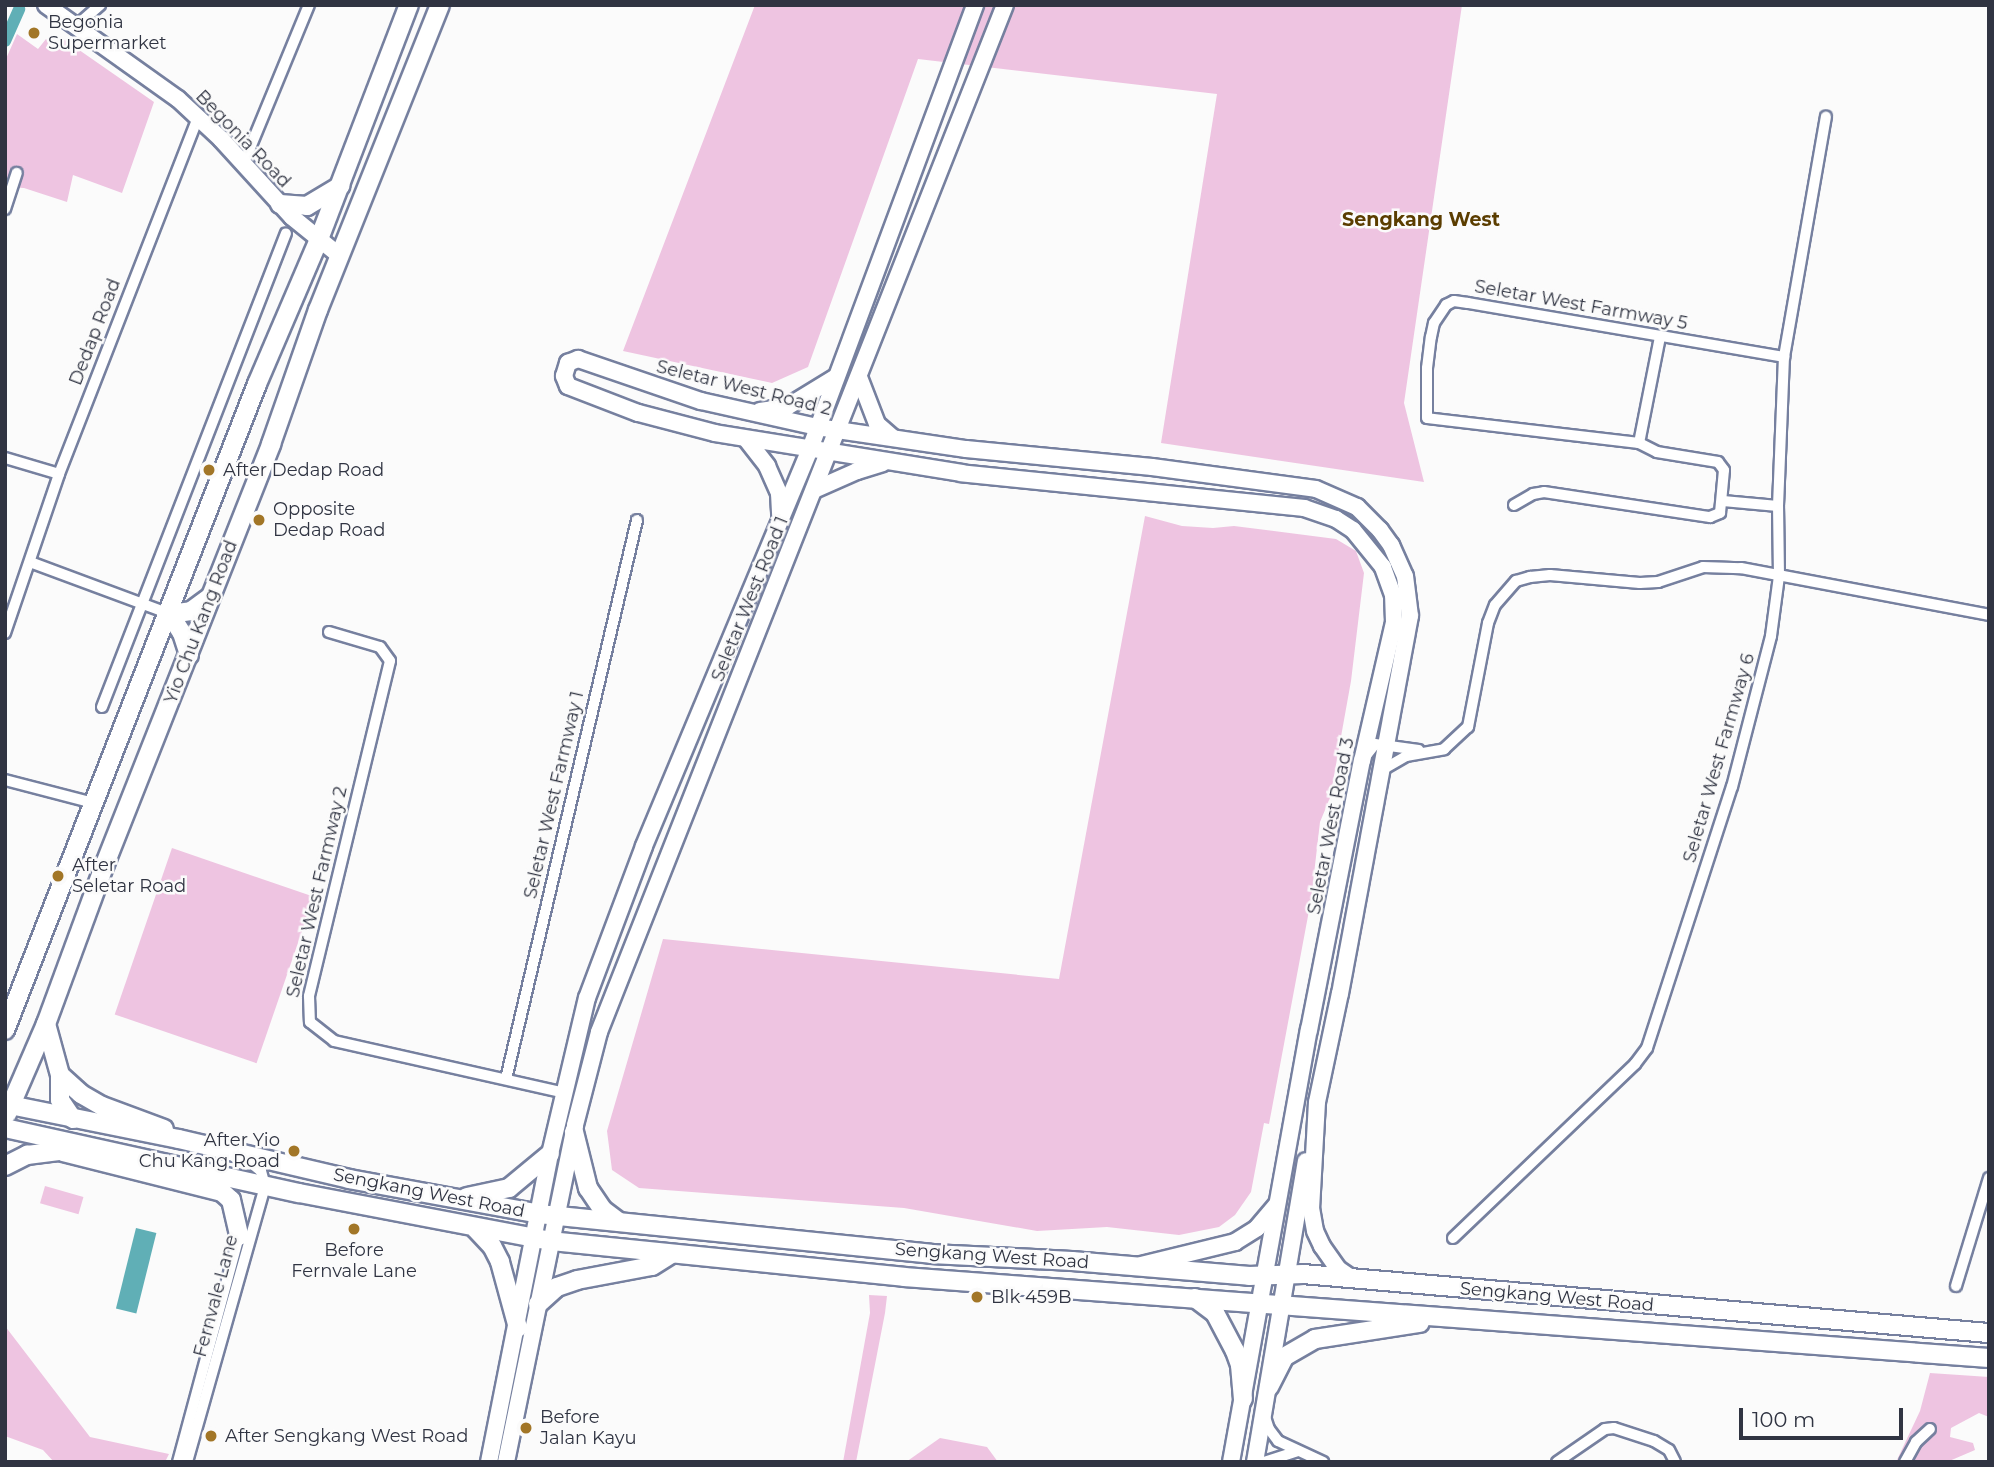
<!DOCTYPE html>
<style>
body{margin:0}
#map{position:relative;width:1994px;height:1467px;overflow:hidden;background:#fbfbfb;font-family:Montserrat,sans-serif}
div>[style]{position:absolute}
[style*='--x']{left:calc(var(--x)*1px);top:calc(var(--y)*1px);width:calc(var(--w)*1px);rotate:calc(var(--a)*1deg)}
.green>*{inset:0;background:#eec4e1;transform-origin:0 0}
.water>*{inset:0;background:#60afb6;transform-origin:0 0}
.canal>*{height:12px;margin:-6px;padding:0 6px;transform-origin:6px;border-radius:6px;background:#60afb6}
.roads{filter:drop-shadow(2px 0 #76809f) drop-shadow(-2px 0 #76809f) drop-shadow(0 2px #76809f) drop-shadow(0 -2px #76809f)}
.street>*{height:10px;margin:-5px;padding:0 5px;transform-origin:5px;border-radius:5px;background:#fff}
.secondary>*{height:16px;margin:-8px;padding:0 8px;transform-origin:8px;border-radius:8px;background:#fff}
.primary>*{height:18px;margin:-9px;padding:0 9px;transform-origin:9px;border-radius:9px;background:#fff}
.dots>*{width:19px;height:19px;translate:-50% -50%;box-sizing:border-box;border:4px solid #fbfbfb;border-radius:50%}
span{translate:-50% -50%;white-space:nowrap;text-align:center;line-height:1.15;-webkit-text-stroke:5px #fbfbfb;paint-order:stroke}
.poi-label{font-size:18px;color:#303442}
.left{translate:0 -50%;text-align:left}
.right{translate:-100% -50%;text-align:right}
.street-label{font-size:18px;color:#303442}
.neighbourhood-label{font-size:19px;color:#5b3d00;font-weight:700}
.frame{position:absolute;inset:0;border:7px solid #303442;pointer-events:none}
.scale{position:absolute;left:1739px;top:1408px;width:164px;height:32px;box-sizing:border-box;border:4px solid #303442;border-top:0;padding-left:9px;font-size:21px;line-height:24px;white-space:nowrap;color:#303442;-webkit-text-stroke:5px #fbfbfb;paint-order:stroke}
</style>
<div id="map">
<div class="green">
<i style="clip-path:polygon(755px 5px,1462px 5px,1404px 403px,1424px 482px,1161px 443px,1217px 94px,918px 59px,808px 367px,772px 383px,623px 351px)"></i>
<i style="clip-path:polygon(17px 34px,38px 49px,46px 39px,53px 44px,59px 36px,154px 102px,122px 193px,73px 175px,67px 202px,24px 188px,5px 187px,5px 61px)"></i>
<i style="clip-path:polygon(1145px 516px,1182px 526px,1213px 528px,1234px 526px,1336px 539px,1356px 551px,1364px 573px,1351px 681px,1330px 798px,1320px 822px,1311px 900px,1269px 1124px,1264px 1123px,1251px 1192px,1235px 1215px,1219px 1227px,1179px 1235px,1107px 1227px,1037px 1231px,904px 1208px,639px 1188px,612px 1170px,607px 1131px,663px 939px,1059px 979px)"></i>
<i style="left:172px;top:848px;width:150px;height:176px;rotate:19deg"></i>
<i style="left:45px;top:1186px;width:40px;height:18px;rotate:16deg"></i>
<i style="clip-path:polygon(869px 1295px,887px 1296px,885px 1313px,856px 1462px,843px 1462px,870px 1313px)"></i>
<i style="clip-path:polygon(5px 1326px,90px 1437px,169px 1454px,165px 1462px,54px 1462px,43px 1450px,5px 1436px)"></i>
<i style="clip-path:polygon(1930px 1373px,1989px 1377px,1989px 1417px,1979px 1413px,1951px 1428px,1950px 1437px,1973px 1443px,1975px 1450px,1947px 1462px,1896px 1462px,1920px 1411px)"></i>
<i style="clip-path:polygon(940px 1438px,987px 1447px,998px 1462px,906px 1462px)"></i>
</div>
<div class="water">
<i style="left:136px;top:1228px;width:21px;height:83px;rotate:14deg"></i>
</div>
<div class="canal">
<i style="--x:5;--y:41;--w:35;--a:-66"></i>
</div>
<div class="roads">
<div class="street">
<i style="--x:76;--y:26;--w:32;--a:-41"></i>
<i style="--x:243;--y:165;--w:173;--a:-67.6"></i>
<i style="--x:5;--y:209;--w:38;--a:-72"></i>
<i style="--x:1639;--y:443;--w:108;--a:-78.8"></i>
<i style="--x:5;--y:458;--w:56;--a:16.5"></i>
<i style="--x:1723;--y:501;--w:55;--a:5.2"></i>
<i style="--x:1514;--y:505;--w:22;--a:-30"></i>
<i style="--x:1533;--y:494;--w:11;--a:-10"></i>
<i style="--x:1544;--y:492;--w:168;--a:8.6"></i>
<i style="--x:1710;--y:517;--w:11;--a:-22"></i>
<i style="--x:1720;--y:513;--w:43;--a:-84.7"></i>
<i style="--x:1724;--y:470;--w:10;--a:-127"></i>
<i style="--x:1718;--y:462;--w:62;--a:-170.7"></i>
<i style="--x:1657;--y:452;--w:20;--a:-153"></i>
<i style="--x:1639;--y:443;--w:213;--a:-173.3"></i>
<i style="--x:1427;--y:418;--w:50;--a:-90"></i>
<i style="--x:1427;--y:368;--w:31;--a:-83"></i>
<i style="--x:1431;--y:337;--w:14;--a:-78"></i>
<i style="--x:1434;--y:323;--w:22;--a:-56"></i>
<i style="--x:1446;--y:305;--w:9;--a:-27"></i>
<i style="--x:1454;--y:301;--w:14;--a:8"></i>
<i style="--x:1468;--y:303;--w:321;--a:9.7"></i>
<i style="--x:30;--y:562;--w:149;--a:20.4"></i>
<i style="--x:329;--y:632;--w:53;--a:16.4"></i>
<i style="--x:380;--y:647;--w:17;--a:54"></i>
<i style="--x:390;--y:661;--w:345;--a:103.6"></i>
<i style="--x:309;--y:996;--w:26;--a:88"></i>
<i style="--x:310;--y:1022;--w:31;--a:38"></i>
<i style="--x:334;--y:1041;--w:236;--a:12.7"></i>
<i style="--x:5;--y:633;--w:168;--a:-71.2"></i>
<i style="--x:59;--y:474;--w:383;--a:-68.7"></i>
<i style="--x:102;--y:707;--w:508;--a:-68.78"></i>
<i style="--x:1365;--y:757;--w:16;--a:-52"></i>
<i style="--x:1375;--y:744;--w:44;--a:7.8"></i>
<i style="--x:1382;--y:770;--w:28;--a:-30"></i>
<i style="--x:1406;--y:756;--w:39;--a:-10"></i>
<i style="--x:1444;--y:749;--w:33;--a:-43"></i>
<i style="--x:1468;--y:727;--w:106;--a:-79.1"></i>
<i style="--x:1488;--y:623;--w:19;--a:-69"></i>
<i style="--x:1495;--y:605;--w:32;--a:-49"></i>
<i style="--x:1516;--y:581;--w:15;--a:-16"></i>
<i style="--x:1530;--y:577;--w:20;--a:-6"></i>
<i style="--x:1550;--y:575;--w:90;--a:5.1"></i>
<i style="--x:1640;--y:583;--w:18;--a:-3"></i>
<i style="--x:1658;--y:582;--w:47;--a:-18.4"></i>
<i style="--x:1703;--y:567;--w:38;--a:2"></i>
<i style="--x:1741;--y:568;--w:252;--a:10.7"></i>
<i style="--x:5;--y:780;--w:91;--a:14.6"></i>
<i style="--x:506;--y:1079;--w:574;--a:-76.81"></i>
<i style="--x:1453;--y:1238;--w:252;--a:-43.7"></i>
<i style="--x:1635;--y:1064;--w:20;--a:-53"></i>
<i style="--x:1647;--y:1048;--w:274;--a:-72"></i>
<i style="--x:1732;--y:787;--w:156;--a:-75.5"></i>
<i style="--x:1771;--y:636;--w:61;--a:-82.4"></i>
<i style="--x:1779;--y:576;--w:70;--a:-90.8"></i>
<i style="--x:1778;--y:506;--w:149;--a:-87.7"></i>
<i style="--x:1784;--y:357;--w:244;--a:-80.1"></i>
<i style="--x:1956;--y:1286;--w:113;--a:-73"></i>
<i style="--x:1265;--y:1417;--w:13;--a:72"></i>
<i style="--x:1269;--y:1429;--w:15;--a:53"></i>
<i style="--x:1278;--y:1441;--w:50;--a:25"></i>
<i style="--x:178;--y:1462;--w:234;--a:-74.9"></i>
<i style="--x:187;--y:1462;--w:287;--a:-74.2"></i>
<i style="--x:265;--y:1186;--w:16;--a:-105"></i>
<i style="--x:261;--y:1171;--w:19;--a:-141"></i>
<i style="--x:1264;--y:1462;--w:35;--a:-18"></i>
<i style="--x:1557;--y:1462;--w:58;--a:-34.5"></i>
<i style="--x:1605;--y:1429;--w:9;--a:-6"></i>
<i style="--x:1614;--y:1428;--w:42;--a:18"></i>
<i style="--x:1654;--y:1441;--w:17;--a:31"></i>
<i style="--x:1669;--y:1450;--w:13;--a:63"></i>
<i style="--x:1905;--y:1462;--w:23;--a:-61"></i>
<i style="--x:1916;--y:1442;--w:19;--a:-43"></i>
</div>
<div class="secondary">
<i style="--x:46;--y:5;--w:162;--a:35.5"></i>
<i style="--x:178;--y:99;--w:59;--a:42.9"></i>
<i style="--x:221;--y:139;--w:105;--a:47.7"></i>
<i style="--x:292;--y:217;--w:62;--a:39.1"></i>
<i style="--x:859;--y:377;--w:50;--a:69"></i>
<i style="--x:877;--y:424;--w:21;--a:41"></i>
<i style="--x:760;--y:411;--w:27;--a:-8"></i>
<i style="--x:787;--y:407;--w:57;--a:-31.5"></i>
<i style="--x:747;--y:440;--w:33;--a:52"></i>
<i style="--x:767;--y:466;--w:30;--a:66"></i>
<i style="--x:779;--y:493;--w:22;--a:87"></i>
<i style="--x:814;--y:490;--w:47;--a:-23.8"></i>
<i style="--x:857;--y:471;--w:27;--a:-17"></i>
<i style="--x:1141;--y:1265;--w:97;--a:-13.7"></i>
<i style="--x:1235;--y:1242;--w:26;--a:-32"></i>
<i style="--x:1257;--y:1228;--w:30;--a:-50"></i>
<i style="--x:489;--y:1462;--w:314;--a:-78.8"></i>
<i style="--x:550;--y:1154;--w:160;--a:-76.7"></i>
<i style="--x:587;--y:998;--w:162;--a:-69.4"></i>
<i style="--x:644;--y:846;--w:430;--a:-67.3"></i>
<i style="--x:810;--y:449;--w:474;--a:-69.6"></i>
<i style="--x:506;--y:1462;--w:344;--a:-78.4"></i>
<i style="--x:575;--y:1125;--w:96;--a:-75.5"></i>
<i style="--x:599;--y:1032;--w:1104;--a:-68.43"></i>
<i style="--x:1231;--y:1462;--w:439;--a:-79.8"></i>
<i style="--x:1309;--y:1030;--w:274;--a:-78.9"></i>
<i style="--x:1362;--y:761;--w:143;--a:-77"></i>
<i style="--x:1394;--y:622;--w:27;--a:-92"></i>
<i style="--x:1393;--y:595;--w:30;--a:-110"></i>
<i style="--x:1383;--y:567;--w:48;--a:-129"></i>
<i style="--x:1353;--y:530;--w:20;--a:-147"></i>
<i style="--x:1336;--y:519;--w:34;--a:-161"></i>
<i style="--x:1304;--y:508;--w:344;--a:-174.2"></i>
<i style="--x:962;--y:473;--w:250;--a:-170.8"></i>
<i style="--x:715;--y:433;--w:80;--a:-165.4"></i>
<i style="--x:638;--y:413;--w:75;--a:-158.9"></i>
<i style="--x:568;--y:386;--w:11;--a:-112"></i>
<i style="--x:564;--y:376;--w:14;--a:-73"></i>
<i style="--x:568;--y:363;--w:11;--a:-22"></i>
<i style="--x:578;--y:359;--w:130;--a:18.9"></i>
<i style="--x:701;--y:401;--w:119;--a:12.6"></i>
<i style="--x:817;--y:427;--w:151;--a:8.4"></i>
<i style="--x:966;--y:449;--w:187;--a:5.5"></i>
<i style="--x:1152;--y:467;--w:165;--a:7.6"></i>
<i style="--x:1316;--y:489;--w:45;--a:23.7"></i>
<i style="--x:1357;--y:507;--w:33;--a:45"></i>
<i style="--x:1380;--y:530;--w:19;--a:54"></i>
<i style="--x:1391;--y:545;--w:34;--a:66"></i>
<i style="--x:1405;--y:576;--w:40;--a:82.9"></i>
<i style="--x:1410;--y:616;--w:383;--a:100.5"></i>
<i style="--x:1340;--y:993;--w:111;--a:101.9"></i>
<i style="--x:1317;--y:1102;--w:106;--a:93.2"></i>
<i style="--x:1311;--y:1208;--w:23;--a:80"></i>
<i style="--x:1315;--y:1231;--w:17;--a:65"></i>
<i style="--x:1322;--y:1246;--w:28;--a:55"></i>
<i style="--x:1338;--y:1269;--w:18;--a:34"></i>
<i style="--x:1255;--y:1462;--w:305;--a:-80.4"></i>
</div>
<div class="primary">
<i style="--x:280;--y:204;--w:27;--a:4"></i>
<i style="--x:307;--y:206;--w:39;--a:-31"></i>
<i style="--x:170;--y:614;--w:21;--a:-8"></i>
<i style="--x:191;--y:611;--w:24;--a:-36"></i>
<i style="--x:170;--y:614;--w:22;--a:58"></i>
<i style="--x:182;--y:633;--w:23;--a:72"></i>
<i style="--x:46;--y:1024;--w:53;--a:74.6"></i>
<i style="--x:60;--y:1075;--w:25;--a:90"></i>
<i style="--x:60;--y:1100;--w:23;--a:56"></i>
<i style="--x:5;--y:1030;--w:693;--a:-68.69"></i>
<i style="--x:257;--y:384;--w:158;--a:-66.8"></i>
<i style="--x:319;--y:239;--w:251;--a:-69"></i>
<i style="--x:60;--y:1075;--w:28;--a:42"></i>
<i style="--x:81;--y:1094;--w:24;--a:30"></i>
<i style="--x:102;--y:1106;--w:66;--a:20.4"></i>
<i style="--x:5;--y:1104;--w:177;--a:11.4"></i>
<i style="--x:179;--y:1139;--w:175;--a:13.2"></i>
<i style="--x:349;--y:1179;--w:193;--a:10.4"></i>
<i style="--x:539;--y:1214;--w:394;--a:5.8"></i>
<i style="--x:931;--y:1254;--w:141;--a:2.8"></i>
<i style="--x:1072;--y:1261;--w:178;--a:4.8"></i>
<i style="--x:1249;--y:1276;--w:54;--a:-2.1"></i>
<i style="--x:1303;--y:1274;--w:689;--a:4.92"></i>
<i style="--x:7;--y:1114;--w:98;--a:-66.6"></i>
<i style="--x:46;--y:1024;--w:171;--a:-69.8"></i>
<i style="--x:105;--y:864;--w:452;--a:-68.4"></i>
<i style="--x:271;--y:444;--w:142;--a:-70.7"></i>
<i style="--x:318;--y:310;--w:328;--a:-68.2"></i>
<i style="--x:5;--y:1128;--w:301;--a:12.5"></i>
<i style="--x:299;--y:1193;--w:257;--a:10.8"></i>
<i style="--x:551;--y:1241;--w:355;--a:5.8"></i>
<i style="--x:904;--y:1277;--w:1088;--a:4.27"></i>
<i style="--x:574;--y:1132;--w:58;--a:76"></i>
<i style="--x:588;--y:1188;--w:27;--a:56"></i>
<i style="--x:603;--y:1210;--w:20;--a:37"></i>
<i style="--x:63;--y:1152;--w:164;--a:14.1"></i>
<i style="--x:222;--y:1192;--w:12;--a:42"></i>
<i style="--x:231;--y:1200;--w:37;--a:77"></i>
<i style="--x:5;--y:1166;--w:25;--a:-27"></i>
<i style="--x:27;--y:1155;--w:48;--a:-7.1"></i>
<i style="--x:467;--y:1197;--w:43;--a:-12.1"></i>
<i style="--x:509;--y:1188;--w:53;--a:-39.7"></i>
<i style="--x:476;--y:1229;--w:23;--a:47"></i>
<i style="--x:492;--y:1246;--w:18;--a:63"></i>
<i style="--x:500;--y:1262;--w:68;--a:74.7"></i>
<i style="--x:1195;--y:1298;--w:25;--a:37"></i>
<i style="--x:1215;--y:1313;--w:43;--a:62.2"></i>
<i style="--x:1235;--y:1351;--w:15;--a:70"></i>
<i style="--x:1240;--y:1365;--w:34;--a:85"></i>
<i style="--x:538;--y:1304;--w:25;--a:-42"></i>
<i style="--x:557;--y:1287;--w:21;--a:-19"></i>
<i style="--x:577;--y:1280;--w:76;--a:-10.6"></i>
<i style="--x:652;--y:1266;--w:22;--a:-32"></i>
<i style="--x:1269;--y:1387;--w:34;--a:-63"></i>
<i style="--x:1284;--y:1357;--w:36;--a:-30"></i>
<i style="--x:1315;--y:1339;--w:106;--a:-8.7"></i>
</div>
</div>
<div class="dots">
<i style="left:34px;top:33px;background:#a27627"></i>
<i style="left:209px;top:470px;background:#a27627"></i>
<i style="left:259px;top:520px;background:#a27627"></i>
<i style="left:58px;top:876px;background:#a27627"></i>
<i style="left:294px;top:1151px;background:#a27627"></i>
<i style="left:354px;top:1229px;background:#a27627"></i>
<i style="left:977px;top:1297px;background:#a27627"></i>
<i style="left:526px;top:1428px;background:#a27627"></i>
<i style="left:211px;top:1436px;background:#a27627"></i>
</div>
<div class="poi-label">
<span class="left" style="left:48px;top:33px">Begonia<br>Supermarket</span>
<span class="left" style="left:223px;top:470px">After Dedap Road</span>
<span class="left" style="left:273px;top:520px">Opposite<br>Dedap Road</span>
<span class="left" style="left:72px;top:876px">After<br>Seletar Road</span>
<span class="right" style="left:280px;top:1151px">After Yio<br>Chu Kang Road</span>
<span style="left:354px;top:1261px">Before<br>Fernvale Lane</span>
<span class="left" style="left:991px;top:1297px">Blk 459B</span>
<span class="left" style="left:540px;top:1428px">Before<br>Jalan Kayu</span>
<span class="left" style="left:225px;top:1436px">After Sengkang West Road</span>
</div>
<div class="street-label">
<span style="left:243px;top:139px;rotate:46deg">Begonia Road</span>
<span style="left:1581px;top:305px;rotate:10deg">Seletar West Farmway 5</span>
<span style="left:95px;top:332px;rotate:-69deg">Dedap Road</span>
<span style="left:744px;top:388px;rotate:14deg">Seletar West Road 2</span>
<span style="left:750px;top:599px;rotate:-68deg">Seletar West Road 1</span>
<span style="left:201px;top:622px;rotate:-69deg">Yio Chu Kang Road</span>
<span style="left:1719px;top:758px;rotate:-74deg">Seletar West Farmway 6</span>
<span style="left:554px;top:795px;rotate:-77deg">Seletar West Farmway 1</span>
<span style="left:1331px;top:826px;rotate:-79deg">Seletar West Road 3</span>
<span style="left:317px;top:892px;rotate:-77deg">Seletar West Farmway 2</span>
<span style="left:429px;top:1193px;rotate:11deg">Sengkang West Road</span>
<span style="left:992px;top:1256px;rotate:4deg">Sengkang West Road</span>
<span style="left:216px;top:1296px;rotate:-75deg">Fernvale Lane</span>
<span style="left:1557px;top:1297px;rotate:5deg">Sengkang West Road</span>
</div>
<div class="neighbourhood-label">
<span style="left:1421px;top:220px">Sengkang West</span>
</div>
<div class="frame"></div>
<div class="scale">100 m</div>
</div>
